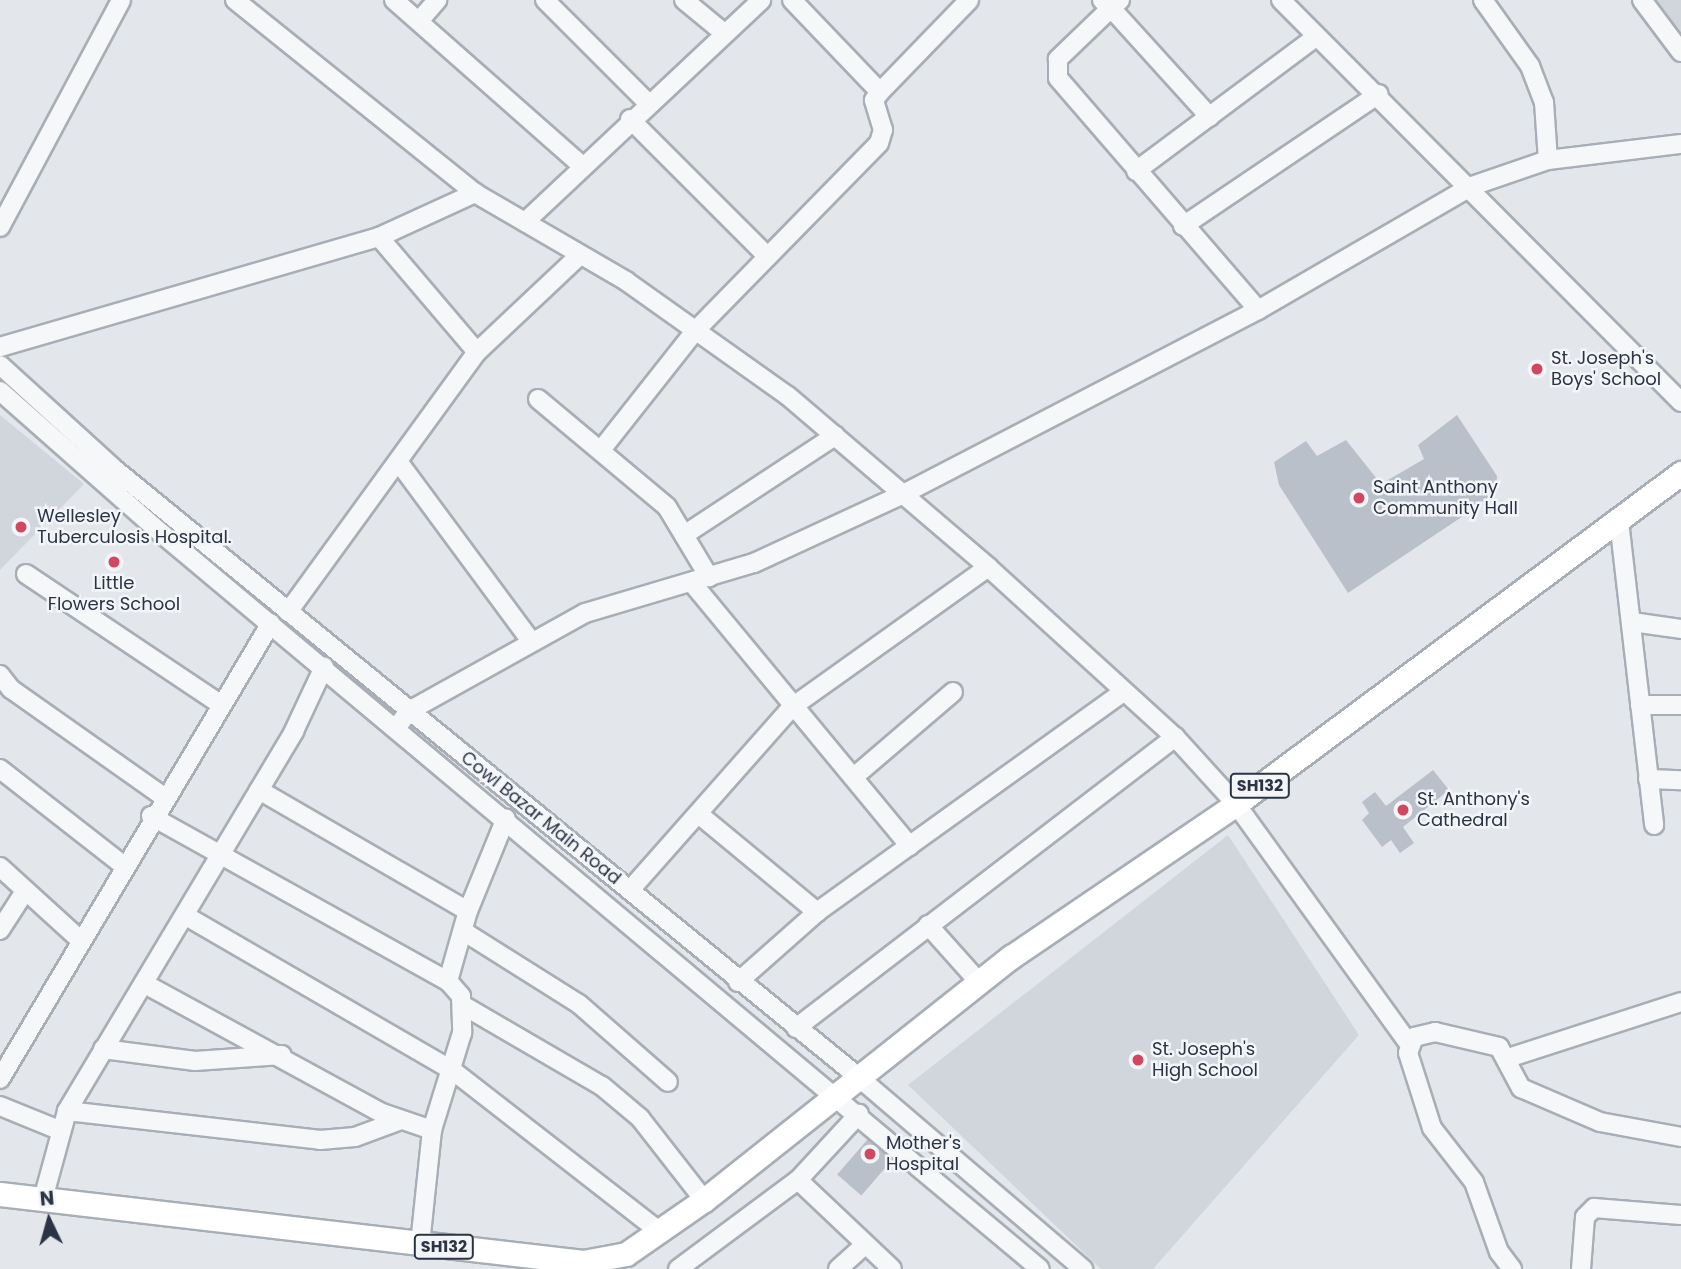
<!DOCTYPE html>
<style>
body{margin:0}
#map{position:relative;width:1681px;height:1269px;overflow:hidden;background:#e3e7eb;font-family:Poppins,sans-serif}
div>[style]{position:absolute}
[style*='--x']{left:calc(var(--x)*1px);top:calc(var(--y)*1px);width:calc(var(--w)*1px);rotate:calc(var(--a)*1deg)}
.built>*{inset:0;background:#d1d6dd}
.building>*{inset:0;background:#bac0c9;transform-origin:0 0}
.roads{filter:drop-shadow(2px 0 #a8aeb6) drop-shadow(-2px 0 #a8aeb6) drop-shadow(0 2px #a8aeb6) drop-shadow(0 -2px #a8aeb6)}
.minor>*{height:18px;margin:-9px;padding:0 9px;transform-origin:9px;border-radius:9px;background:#f6f7f9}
.major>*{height:23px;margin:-11.5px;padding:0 11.5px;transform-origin:11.5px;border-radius:11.5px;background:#fff}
.dots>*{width:19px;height:19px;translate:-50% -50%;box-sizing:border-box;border:4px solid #f3f5f8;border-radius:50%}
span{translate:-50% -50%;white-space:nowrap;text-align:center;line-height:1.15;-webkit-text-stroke:5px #f3f5f8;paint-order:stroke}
.shield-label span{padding:2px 5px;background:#f3f5f8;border:2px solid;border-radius:5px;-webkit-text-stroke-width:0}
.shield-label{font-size:16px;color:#2a3444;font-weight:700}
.poi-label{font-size:18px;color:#2a3444}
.left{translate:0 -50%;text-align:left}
.street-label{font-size:18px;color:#2a3444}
.north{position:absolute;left:14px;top:1185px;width:70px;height:70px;-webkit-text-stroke:5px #f3f5f8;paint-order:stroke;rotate:355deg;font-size:19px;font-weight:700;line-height:28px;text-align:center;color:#2a3444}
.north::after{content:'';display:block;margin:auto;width:24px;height:32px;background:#2a3444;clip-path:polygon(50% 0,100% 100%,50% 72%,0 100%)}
</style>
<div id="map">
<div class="built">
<i style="clip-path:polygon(1655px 0,1681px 0,1681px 32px)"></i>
<i style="clip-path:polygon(0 415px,84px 484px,0 570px)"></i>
<i style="clip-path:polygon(1228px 835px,1359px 1035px,1153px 1269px,1101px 1269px,908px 1085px)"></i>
</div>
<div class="building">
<i style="clip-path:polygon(1457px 415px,1497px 476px,1496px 494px,1348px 593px,1279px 485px,1274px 462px,1306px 441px,1317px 456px,1346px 440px,1381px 484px,1424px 459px,1418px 445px)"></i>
<i style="clip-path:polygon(1433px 770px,1449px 790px,1403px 827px,1414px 843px,1400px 853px,1391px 840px,1382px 847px,1362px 820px,1369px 813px,1362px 802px,1375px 792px,1386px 806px)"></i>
<i style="left:868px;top:1139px;width:32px;height:47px;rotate:41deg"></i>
</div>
<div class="roads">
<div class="minor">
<i style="--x:235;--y:0;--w:308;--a:38.8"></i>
<i style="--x:475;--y:193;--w:175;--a:30.2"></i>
<i style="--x:626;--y:281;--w:199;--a:35.4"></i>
<i style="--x:788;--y:396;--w:263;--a:40.5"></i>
<i style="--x:988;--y:567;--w:253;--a:42.3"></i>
<i style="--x:1175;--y:737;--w:91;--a:47.7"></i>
<i style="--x:1236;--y:804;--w:296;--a:54.2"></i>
<i style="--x:394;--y:0;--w:251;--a:41.4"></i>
<i style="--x:545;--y:0;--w:144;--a:45"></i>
<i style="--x:684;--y:0;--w:52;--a:39.5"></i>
<i style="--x:792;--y:0;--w:127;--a:46.3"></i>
<i style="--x:1102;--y:0;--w:12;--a:42"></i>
<i style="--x:1111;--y:8;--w:74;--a:136.1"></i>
<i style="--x:1058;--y:59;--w:19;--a:90"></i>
<i style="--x:1058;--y:78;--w:306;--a:49.2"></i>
<i style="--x:1120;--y:0;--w:12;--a:138"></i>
<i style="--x:1111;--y:8;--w:147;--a:47.8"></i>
<i style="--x:1281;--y:0;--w:567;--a:45.14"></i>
<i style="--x:1483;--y:0;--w:81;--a:54.5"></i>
<i style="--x:1530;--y:66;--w:39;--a:69"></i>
<i style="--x:1544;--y:102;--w:58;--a:86.1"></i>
<i style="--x:1642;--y:0;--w:65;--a:53.1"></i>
<i style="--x:419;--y:21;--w:28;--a:-49"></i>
<i style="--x:630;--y:119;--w:194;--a:45"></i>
<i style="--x:1136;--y:171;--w:224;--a:-36.7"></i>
<i style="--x:525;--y:222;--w:324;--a:-43.2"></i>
<i style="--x:1183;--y:226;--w:236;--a:-34"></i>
<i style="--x:0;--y:227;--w:257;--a:-61.9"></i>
<i style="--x:379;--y:237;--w:151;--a:49.6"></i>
<i style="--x:0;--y:347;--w:395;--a:-16.2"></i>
<i style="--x:379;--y:237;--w:106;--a:-24.6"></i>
<i style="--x:0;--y:365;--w:153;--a:42.3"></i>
<i style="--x:113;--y:468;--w:959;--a:39.25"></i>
<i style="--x:856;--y:1075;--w:299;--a:40.5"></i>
<i style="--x:0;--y:391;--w:215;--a:41.4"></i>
<i style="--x:161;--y:533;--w:1146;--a:39.94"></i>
<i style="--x:538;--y:399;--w:168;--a:39.9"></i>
<i style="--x:667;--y:507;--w:82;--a:59"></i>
<i style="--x:601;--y:450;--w:152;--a:-51.7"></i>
<i style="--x:695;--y:331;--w:263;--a:-45.6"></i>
<i style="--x:879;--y:143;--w:14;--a:-73"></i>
<i style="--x:883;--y:130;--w:31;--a:-107"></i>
<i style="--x:874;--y:100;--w:10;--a:-53"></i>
<i style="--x:880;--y:92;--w:128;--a:-45.9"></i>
<i style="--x:400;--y:464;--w:219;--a:53.5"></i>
<i style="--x:1619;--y:521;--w:306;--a:83.4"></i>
<i style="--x:684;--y:535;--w:181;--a:-33.3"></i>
<i style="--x:26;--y:574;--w:234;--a:33.8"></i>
<i style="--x:693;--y:584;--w:340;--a:50.4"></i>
<i style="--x:288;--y:612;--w:321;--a:-54"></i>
<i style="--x:477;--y:352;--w:141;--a:-43.3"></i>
<i style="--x:1632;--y:622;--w:49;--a:8.1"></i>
<i style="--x:0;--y:675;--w:18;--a:52"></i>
<i style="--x:11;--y:689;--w:187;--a:35.2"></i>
<i style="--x:1640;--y:705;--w:41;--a:0"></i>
<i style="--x:397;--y:727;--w:20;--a:-53"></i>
<i style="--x:409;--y:711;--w:201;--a:-29.1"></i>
<i style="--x:585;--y:613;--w:176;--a:-16.5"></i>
<i style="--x:754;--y:563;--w:164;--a:-24.8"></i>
<i style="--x:903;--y:494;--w:400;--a:-27.4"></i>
<i style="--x:1258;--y:310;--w:247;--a:-30.1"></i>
<i style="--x:1472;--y:186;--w:80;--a:-18.9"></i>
<i style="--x:1548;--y:160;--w:134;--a:-6.9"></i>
<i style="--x:0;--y:769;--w:157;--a:38"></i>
<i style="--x:855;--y:776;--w:129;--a:-40.6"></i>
<i style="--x:1648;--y:779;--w:33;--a:2"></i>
<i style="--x:259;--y:790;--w:241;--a:30.1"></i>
<i style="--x:151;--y:816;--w:340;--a:29.1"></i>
<i style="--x:448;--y:981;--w:20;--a:49"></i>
<i style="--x:461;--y:996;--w:37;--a:88"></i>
<i style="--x:462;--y:1033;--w:102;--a:107.2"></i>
<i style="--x:432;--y:1130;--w:115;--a:96"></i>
<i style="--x:701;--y:816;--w:151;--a:39.6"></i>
<i style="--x:0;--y:867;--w:107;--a:42.3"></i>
<i style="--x:630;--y:890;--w:244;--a:-48.5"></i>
<i style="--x:792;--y:707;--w:241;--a:-35.5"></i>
<i style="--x:186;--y:916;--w:307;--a:30.1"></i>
<i style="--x:452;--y:1070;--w:264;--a:37.9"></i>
<i style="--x:928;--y:925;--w:75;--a:48.2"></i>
<i style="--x:0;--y:930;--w:46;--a:-57.3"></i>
<i style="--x:463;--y:931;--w:137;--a:32.2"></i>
<i style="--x:579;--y:1004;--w:118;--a:41.2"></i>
<i style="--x:448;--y:981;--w:73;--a:-74.1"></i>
<i style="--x:468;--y:911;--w:100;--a:-67.8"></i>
<i style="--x:738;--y:982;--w:106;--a:-41.5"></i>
<i style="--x:817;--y:912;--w:378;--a:-35.7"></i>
<i style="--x:145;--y:984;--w:270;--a:28.6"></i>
<i style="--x:382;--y:1113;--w:53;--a:18.8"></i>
<i style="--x:466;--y:1007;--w:157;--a:30.2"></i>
<i style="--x:602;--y:1086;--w:50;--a:40.1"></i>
<i style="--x:640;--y:1118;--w:104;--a:52"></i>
<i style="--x:796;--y:1028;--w:478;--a:-37.5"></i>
<i style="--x:103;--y:1049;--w:93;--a:7.4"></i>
<i style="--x:195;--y:1061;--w:87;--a:-3.9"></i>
<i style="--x:1508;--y:1058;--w:182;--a:-17.9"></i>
<i style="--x:0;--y:1079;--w:530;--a:-59.28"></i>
<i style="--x:0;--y:1106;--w:64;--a:22.1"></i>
<i style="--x:67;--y:1111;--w:255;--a:6.5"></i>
<i style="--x:320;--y:1140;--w:35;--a:-5"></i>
<i style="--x:355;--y:1137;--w:46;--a:-20.4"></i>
<i style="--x:798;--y:1180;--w:129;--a:43.4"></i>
<i style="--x:43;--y:1199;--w:91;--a:-74.7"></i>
<i style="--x:67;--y:1111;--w:443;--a:-59.1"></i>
<i style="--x:294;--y:731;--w:71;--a:-64.9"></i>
<i style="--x:678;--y:1269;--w:149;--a:-36.6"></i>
<i style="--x:798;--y:1180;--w:90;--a:-47.3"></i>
<i style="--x:838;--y:1269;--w:36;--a:-42"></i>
<i style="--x:1512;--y:1269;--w:21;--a:-127"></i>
<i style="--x:1499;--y:1252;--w:74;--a:-109.7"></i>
<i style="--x:1474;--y:1182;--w:68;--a:-127.9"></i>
<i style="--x:1432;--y:1128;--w:79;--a:-107.7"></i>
<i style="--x:1408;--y:1053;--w:17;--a:-69"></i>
<i style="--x:1414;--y:1037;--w:22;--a:-13"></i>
<i style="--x:1435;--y:1032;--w:66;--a:13.2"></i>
<i style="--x:1499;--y:1047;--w:47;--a:61.8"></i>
<i style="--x:1521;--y:1088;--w:86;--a:23.3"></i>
<i style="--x:1600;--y:1122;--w:82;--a:10.5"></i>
<i style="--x:1581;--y:1269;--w:52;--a:-85.6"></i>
<i style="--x:1585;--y:1217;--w:13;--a:-45"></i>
<i style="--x:1594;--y:1208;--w:87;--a:4.6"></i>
</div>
<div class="major">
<i style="--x:0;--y:1194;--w:587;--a:6.65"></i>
<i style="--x:583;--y:1262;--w:44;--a:-10.5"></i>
<i style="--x:626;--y:1254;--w:95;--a:-34.7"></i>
<i style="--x:704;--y:1200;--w:392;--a:-38.4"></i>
<i style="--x:1011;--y:957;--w:272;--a:-34.2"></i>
<i style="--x:1236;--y:804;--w:555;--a:-36.64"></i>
</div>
</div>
<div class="dots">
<i style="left:1537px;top:369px;background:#d1475f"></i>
<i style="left:1359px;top:498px;background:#d1475f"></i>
<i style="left:21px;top:527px;background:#d1475f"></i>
<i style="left:114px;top:562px;background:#d1475f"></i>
<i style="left:1403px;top:810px;background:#d1475f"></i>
<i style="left:1138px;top:1060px;background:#d1475f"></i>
<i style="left:870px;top:1154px;background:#d1475f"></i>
</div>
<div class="shield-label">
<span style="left:1260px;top:786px">SH132</span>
<span style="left:444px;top:1247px">SH132</span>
</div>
<div class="poi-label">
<span class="left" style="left:1551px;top:369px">St. Joseph's<br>Boys' School</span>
<span class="left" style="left:1373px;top:498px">Saint Anthony<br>Community Hall</span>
<span class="left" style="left:37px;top:527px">Wellesley<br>Tuberculosis Hospital.</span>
<span style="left:114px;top:594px">Little<br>Flowers School</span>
<span class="left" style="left:1417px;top:810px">St. Anthony's<br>Cathedral</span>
<span class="left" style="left:1152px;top:1060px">St. Joseph's<br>High School</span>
<span class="left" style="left:886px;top:1154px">Mother's<br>Hospital</span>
</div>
<div class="street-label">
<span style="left:541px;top:818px;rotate:39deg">Cowl Bazar Main Road</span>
</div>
<div class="north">N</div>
</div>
